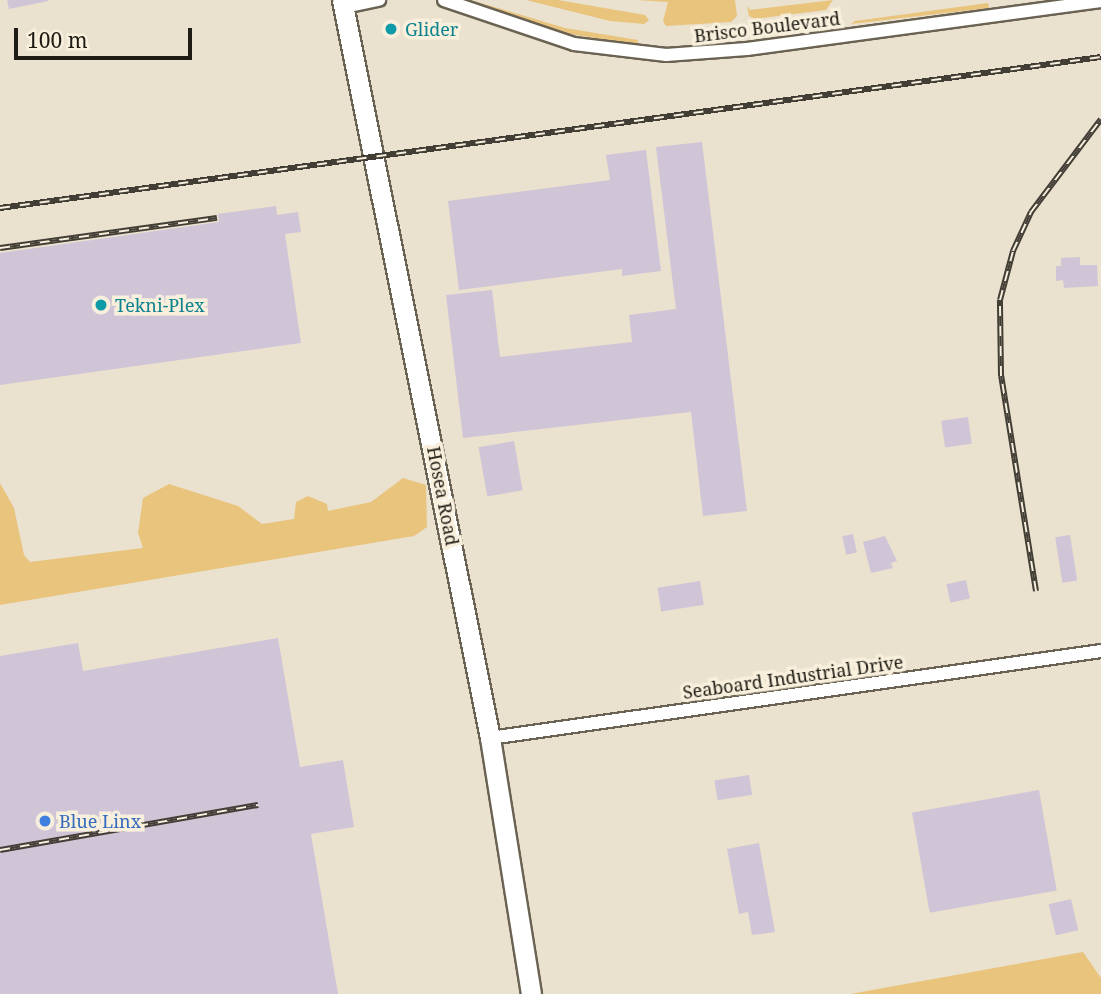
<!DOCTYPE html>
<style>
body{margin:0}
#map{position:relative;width:1101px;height:994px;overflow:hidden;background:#ebe1cf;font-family:"Noto Serif",serif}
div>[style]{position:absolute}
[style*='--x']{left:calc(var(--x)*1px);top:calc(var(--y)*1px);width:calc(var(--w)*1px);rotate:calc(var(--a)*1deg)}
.green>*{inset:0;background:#e8c47d}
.building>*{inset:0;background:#d0c5d7;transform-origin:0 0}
.roads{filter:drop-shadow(2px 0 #6a6252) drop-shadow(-2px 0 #6a6252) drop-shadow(0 2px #6a6252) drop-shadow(0 -2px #6a6252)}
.street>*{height:12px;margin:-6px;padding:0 6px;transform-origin:6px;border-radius:6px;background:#fff}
.secondary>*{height:19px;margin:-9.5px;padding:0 9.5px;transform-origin:9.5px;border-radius:9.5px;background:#fff}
.rail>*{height:6px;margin-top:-3px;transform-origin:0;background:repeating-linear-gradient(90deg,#f8efdc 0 10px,#423e35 0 20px);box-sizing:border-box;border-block:2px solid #423e35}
.dots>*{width:19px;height:19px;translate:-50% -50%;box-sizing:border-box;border:4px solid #f8efdc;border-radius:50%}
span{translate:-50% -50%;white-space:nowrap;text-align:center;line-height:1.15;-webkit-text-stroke:7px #f8efdc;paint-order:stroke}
.street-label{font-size:18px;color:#1f1c15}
.culture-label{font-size:18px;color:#0d838f}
.left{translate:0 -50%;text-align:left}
.shop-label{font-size:18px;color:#366cbe}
.scale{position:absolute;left:14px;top:28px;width:178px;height:32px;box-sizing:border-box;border:4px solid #1f1c15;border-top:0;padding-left:9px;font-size:21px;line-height:24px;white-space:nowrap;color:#1f1c15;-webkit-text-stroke:5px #f8efdc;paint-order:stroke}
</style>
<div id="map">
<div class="green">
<i style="clip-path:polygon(471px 0,565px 28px,638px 40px,637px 45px,558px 32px)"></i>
<i style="clip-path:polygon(526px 0,558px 0,645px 15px,649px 20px,644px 24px,610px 21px)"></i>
<i style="clip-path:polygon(636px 0,735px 0,737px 16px,731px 22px,666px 26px,663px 21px,668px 2px)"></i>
<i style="clip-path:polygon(833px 0,826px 10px,755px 19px,749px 16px,747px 6px,750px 10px)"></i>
<i style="clip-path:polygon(988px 3px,989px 8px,851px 24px,855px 21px)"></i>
<i style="clip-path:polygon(403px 478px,426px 485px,427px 527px,414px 536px,0 605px,0 483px,14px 508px,24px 555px,30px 562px,143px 548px,138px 533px,143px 498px,169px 484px,238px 506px,262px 524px,294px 519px,296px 502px,308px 496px,327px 504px,328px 511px,371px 502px)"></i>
<i style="clip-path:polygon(1083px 952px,1101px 978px,1101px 994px,850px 994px)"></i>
</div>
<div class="building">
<i style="clip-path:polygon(7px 0,48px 0,48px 1px,9px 9px)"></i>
<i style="clip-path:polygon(702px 142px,747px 511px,703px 516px,691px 412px,463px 438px,446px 295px,492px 290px,500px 357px,632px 342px,629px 315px,676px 309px,656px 147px)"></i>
<i style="clip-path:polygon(646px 150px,661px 271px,622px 276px,622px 269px,459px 290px,448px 201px,610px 180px,606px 155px)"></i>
<i style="clip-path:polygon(276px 206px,277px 215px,298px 212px,301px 232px,285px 234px,301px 343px,0 385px,0 253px,219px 222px,218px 214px)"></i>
<i style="clip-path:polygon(1080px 257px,1080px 265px,1097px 265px,1098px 286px,1064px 288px,1063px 280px,1056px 281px,1056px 266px,1061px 266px,1061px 258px)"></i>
<i style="left:968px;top:417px;width:27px;height:27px;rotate:82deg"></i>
<i style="left:514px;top:441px;width:50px;height:36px;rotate:80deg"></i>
<i style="left:853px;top:534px;width:19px;height:11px;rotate:78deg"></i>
<i style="left:1070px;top:535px;width:46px;height:15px;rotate:81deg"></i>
<i style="clip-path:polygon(885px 536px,897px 561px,891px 563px,893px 568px,871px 573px,863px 542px)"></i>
<i style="left:966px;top:580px;width:19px;height:20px;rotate:78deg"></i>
<i style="left:700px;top:581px;width:24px;height:43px;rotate:81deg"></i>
<i style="clip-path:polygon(278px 638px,300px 767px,343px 760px,354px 827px,311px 834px,338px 994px,0 994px,0 656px,78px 643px,83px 671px)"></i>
<i style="left:749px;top:775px;width:20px;height:35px;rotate:81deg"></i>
<i style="left:1039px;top:790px;width:102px;height:129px;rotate:80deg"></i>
<i style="clip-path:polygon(759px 843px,775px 932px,752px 935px,748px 912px,739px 914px,727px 849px)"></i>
<i style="left:1071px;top:899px;width:32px;height:23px;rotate:77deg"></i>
</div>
<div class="roads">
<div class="street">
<i style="--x:444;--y:0;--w:137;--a:18.7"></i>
<i style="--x:574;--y:44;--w:93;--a:6.8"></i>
<i style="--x:666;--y:55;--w:81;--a:-4.2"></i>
<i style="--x:747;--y:49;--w:357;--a:-7.7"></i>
<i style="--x:345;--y:7;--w:35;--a:-12"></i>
<i style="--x:490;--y:738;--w:617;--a:-8.1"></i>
</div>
<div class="secondary">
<i style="--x:342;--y:0;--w:753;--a:78.66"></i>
<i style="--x:490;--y:738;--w:259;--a:80.9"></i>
</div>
</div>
<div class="rail">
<i style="--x:0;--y:208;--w:1111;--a:-7.81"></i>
<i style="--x:0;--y:248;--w:219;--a:-7.9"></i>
<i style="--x:1036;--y:591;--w:218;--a:-99.2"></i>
<i style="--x:1001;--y:376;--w:76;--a:-90.8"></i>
<i style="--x:1000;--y:300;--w:51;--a:-75.1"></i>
<i style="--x:1013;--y:251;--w:43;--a:-65.2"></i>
<i style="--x:1031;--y:212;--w:116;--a:-53"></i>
<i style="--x:0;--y:850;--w:262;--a:-9.9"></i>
</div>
<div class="dots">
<i style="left:391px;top:29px;background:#0f9aa8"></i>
<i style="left:101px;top:305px;background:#0f9aa8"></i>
<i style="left:45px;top:821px;background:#3f7fe0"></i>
</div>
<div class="street-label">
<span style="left:767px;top:27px;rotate:-7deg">Brisco Boulevard</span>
<span style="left:443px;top:496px;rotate:79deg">Hosea Road</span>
<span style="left:793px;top:677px;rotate:-8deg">Seaboard Industrial Drive</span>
</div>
<div class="culture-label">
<span class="left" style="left:405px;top:29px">Glider</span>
<span class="left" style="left:115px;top:305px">Tekni-Plex</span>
</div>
<div class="shop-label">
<span class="left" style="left:59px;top:821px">Blue Linx</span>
</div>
<div class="scale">100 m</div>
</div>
